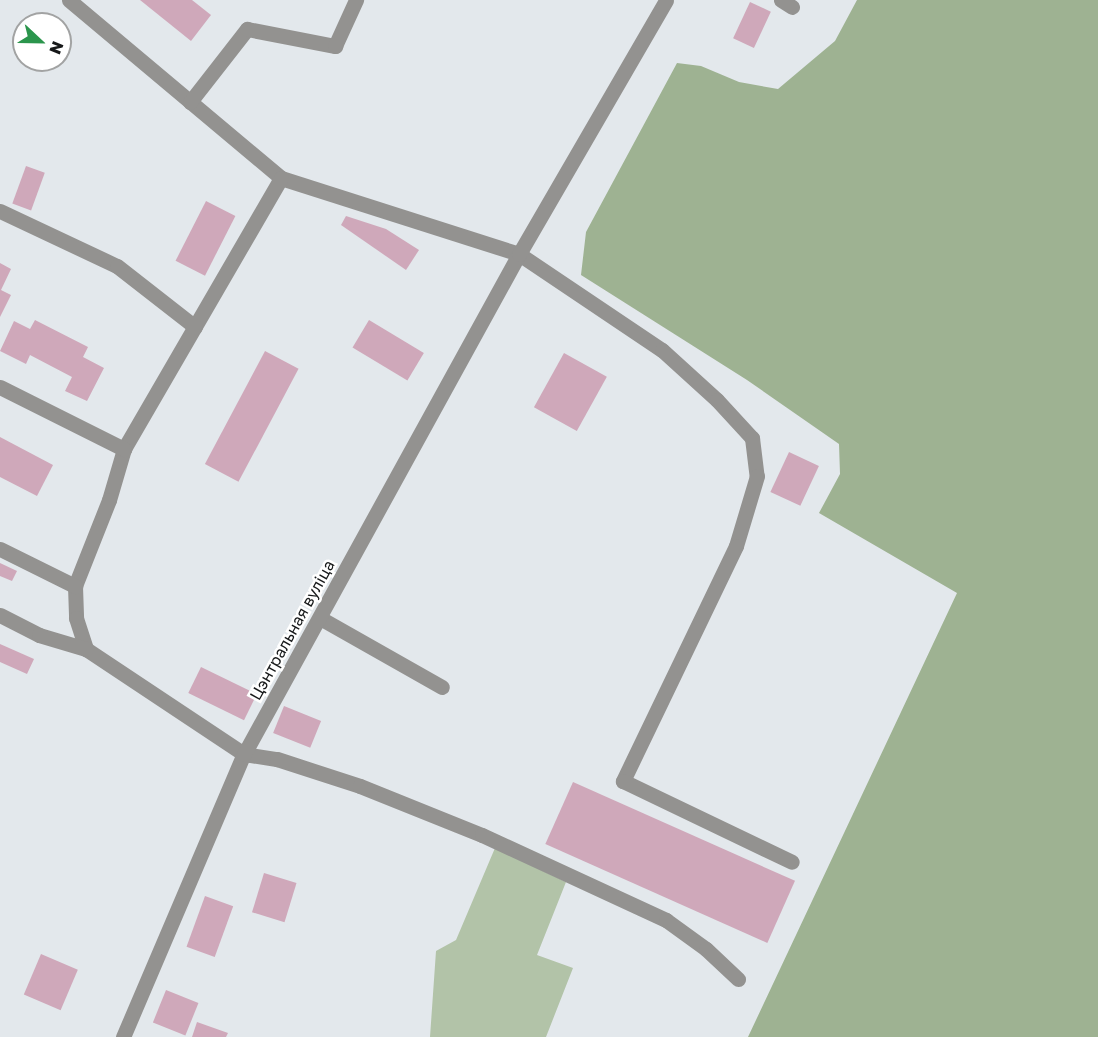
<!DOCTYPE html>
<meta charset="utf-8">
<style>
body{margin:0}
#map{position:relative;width:1098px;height:1037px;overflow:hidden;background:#e3e8ec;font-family:"Golos Text",sans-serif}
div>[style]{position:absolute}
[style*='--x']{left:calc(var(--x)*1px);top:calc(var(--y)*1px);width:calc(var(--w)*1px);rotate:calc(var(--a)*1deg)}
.green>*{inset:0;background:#b2c3a8}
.forest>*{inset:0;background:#9eb292}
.building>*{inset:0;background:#cfa8ba;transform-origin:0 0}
.minor>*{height:15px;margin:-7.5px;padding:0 7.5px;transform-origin:7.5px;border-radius:7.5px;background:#939290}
span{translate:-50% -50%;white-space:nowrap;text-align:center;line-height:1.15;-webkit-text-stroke:5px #fff;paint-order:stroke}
.street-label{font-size:16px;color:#161819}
.north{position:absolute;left:12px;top:12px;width:60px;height:60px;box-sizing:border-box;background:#fff;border:2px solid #a2a3a3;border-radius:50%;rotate:112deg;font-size:16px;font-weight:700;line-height:24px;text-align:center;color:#161819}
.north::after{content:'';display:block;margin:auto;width:21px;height:27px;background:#2b954c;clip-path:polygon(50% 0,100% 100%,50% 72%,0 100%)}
</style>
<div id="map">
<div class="green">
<i style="clip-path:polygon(495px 848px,566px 882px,537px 955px,573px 968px,546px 1037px,430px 1037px,436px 951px,456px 940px)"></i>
</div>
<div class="forest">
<i style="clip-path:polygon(857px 0,1098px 0,1098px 1037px,748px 1037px,957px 593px,819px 513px,840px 474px,839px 444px,747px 380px,581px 275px,586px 232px,677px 63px,701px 66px,739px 82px,778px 89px,835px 41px)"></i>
</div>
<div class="building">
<i style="clip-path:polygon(140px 0,192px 0,211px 15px,191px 41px)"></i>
<i style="left:750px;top:2px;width:23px;height:40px;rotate:25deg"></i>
<i style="left:26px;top:166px;width:20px;height:40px;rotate:20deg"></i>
<i style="left:206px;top:201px;width:33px;height:67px;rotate:27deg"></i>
<i style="clip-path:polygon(346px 216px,386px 229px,419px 250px,406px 270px,341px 225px)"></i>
<i style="clip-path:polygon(0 263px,11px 269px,1px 290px,11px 295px,0 317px)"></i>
<i style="clip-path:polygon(35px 320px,88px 347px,83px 357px,104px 368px,87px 401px,65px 391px,72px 377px,30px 355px,26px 364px,0 351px,14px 321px,30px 329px)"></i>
<i style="left:369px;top:320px;width:64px;height:32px;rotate:31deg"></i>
<i style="left:265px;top:351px;width:38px;height:128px;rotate:28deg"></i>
<i style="left:564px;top:353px;width:49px;height:62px;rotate:29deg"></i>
<i style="clip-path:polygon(0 437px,53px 465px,37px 496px,0 477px)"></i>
<i style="left:789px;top:452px;width:33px;height:44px;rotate:25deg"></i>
<i style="clip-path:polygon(0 563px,17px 571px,12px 581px,0 576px)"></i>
<i style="clip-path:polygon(0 644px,34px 659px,27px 674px,0 662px)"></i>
<i style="left:201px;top:667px;width:62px;height:29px;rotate:26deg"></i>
<i style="left:284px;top:706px;width:40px;height:29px;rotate:22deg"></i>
<i style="left:573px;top:782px;width:243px;height:68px;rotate:24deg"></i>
<i style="left:264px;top:873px;width:34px;height:41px;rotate:17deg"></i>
<i style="left:205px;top:896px;width:30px;height:54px;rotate:20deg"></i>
<i style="left:41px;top:954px;width:40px;height:44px;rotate:23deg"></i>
<i style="left:166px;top:990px;width:35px;height:35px;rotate:22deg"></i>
<i style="clip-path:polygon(197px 1022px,228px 1033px,226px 1037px,192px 1037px)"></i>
</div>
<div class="minor">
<i style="--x:69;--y:0;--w:277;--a:40"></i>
<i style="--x:281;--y:178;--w:250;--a:17.7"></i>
<i style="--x:519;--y:254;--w:172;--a:33.9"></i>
<i style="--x:662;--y:350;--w:74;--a:42.3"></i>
<i style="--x:717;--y:400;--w:52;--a:47.4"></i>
<i style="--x:752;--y:438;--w:38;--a:83"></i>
<i style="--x:757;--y:476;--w:73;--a:106.7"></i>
<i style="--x:736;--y:546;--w:261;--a:115.7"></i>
<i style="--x:623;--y:781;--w:187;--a:25.6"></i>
<i style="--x:781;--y:0;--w:13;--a:32"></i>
<i style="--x:190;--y:102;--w:93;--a:-52"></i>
<i style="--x:247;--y:29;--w:90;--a:10.9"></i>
<i style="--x:335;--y:46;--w:51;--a:-65.5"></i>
<i style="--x:281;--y:178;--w:313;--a:120.1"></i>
<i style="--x:124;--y:449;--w:53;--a:106.4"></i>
<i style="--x:109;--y:500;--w:92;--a:111.6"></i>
<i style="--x:75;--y:586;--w:32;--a:88"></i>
<i style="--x:76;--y:618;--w:33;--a:72"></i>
<i style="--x:86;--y:649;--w:190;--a:33.6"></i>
<i style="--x:244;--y:754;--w:33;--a:9"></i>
<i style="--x:277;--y:759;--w:87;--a:18"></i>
<i style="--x:360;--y:786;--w:131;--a:21.9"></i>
<i style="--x:482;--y:835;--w:203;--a:24.8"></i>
<i style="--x:666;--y:920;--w:49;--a:35.9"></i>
<i style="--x:706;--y:949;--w:44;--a:43.2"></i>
<i style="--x:0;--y:211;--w:129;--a:25.2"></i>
<i style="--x:117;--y:266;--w:99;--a:38"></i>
<i style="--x:0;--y:387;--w:139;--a:26.6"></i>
<i style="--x:0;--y:549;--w:84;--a:26.3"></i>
<i style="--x:0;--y:615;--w:44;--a:27.1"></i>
<i style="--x:39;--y:635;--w:49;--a:16.6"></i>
<i style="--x:320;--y:618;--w:140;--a:29.5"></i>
<i style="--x:123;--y:1037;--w:308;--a:-66.9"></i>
<i style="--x:244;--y:754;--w:571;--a:-61.19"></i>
<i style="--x:519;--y:254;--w:293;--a:-59.9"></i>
</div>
<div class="street-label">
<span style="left:292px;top:630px;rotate:-61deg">Цэнтральная вуліца</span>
</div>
<div class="north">N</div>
</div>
